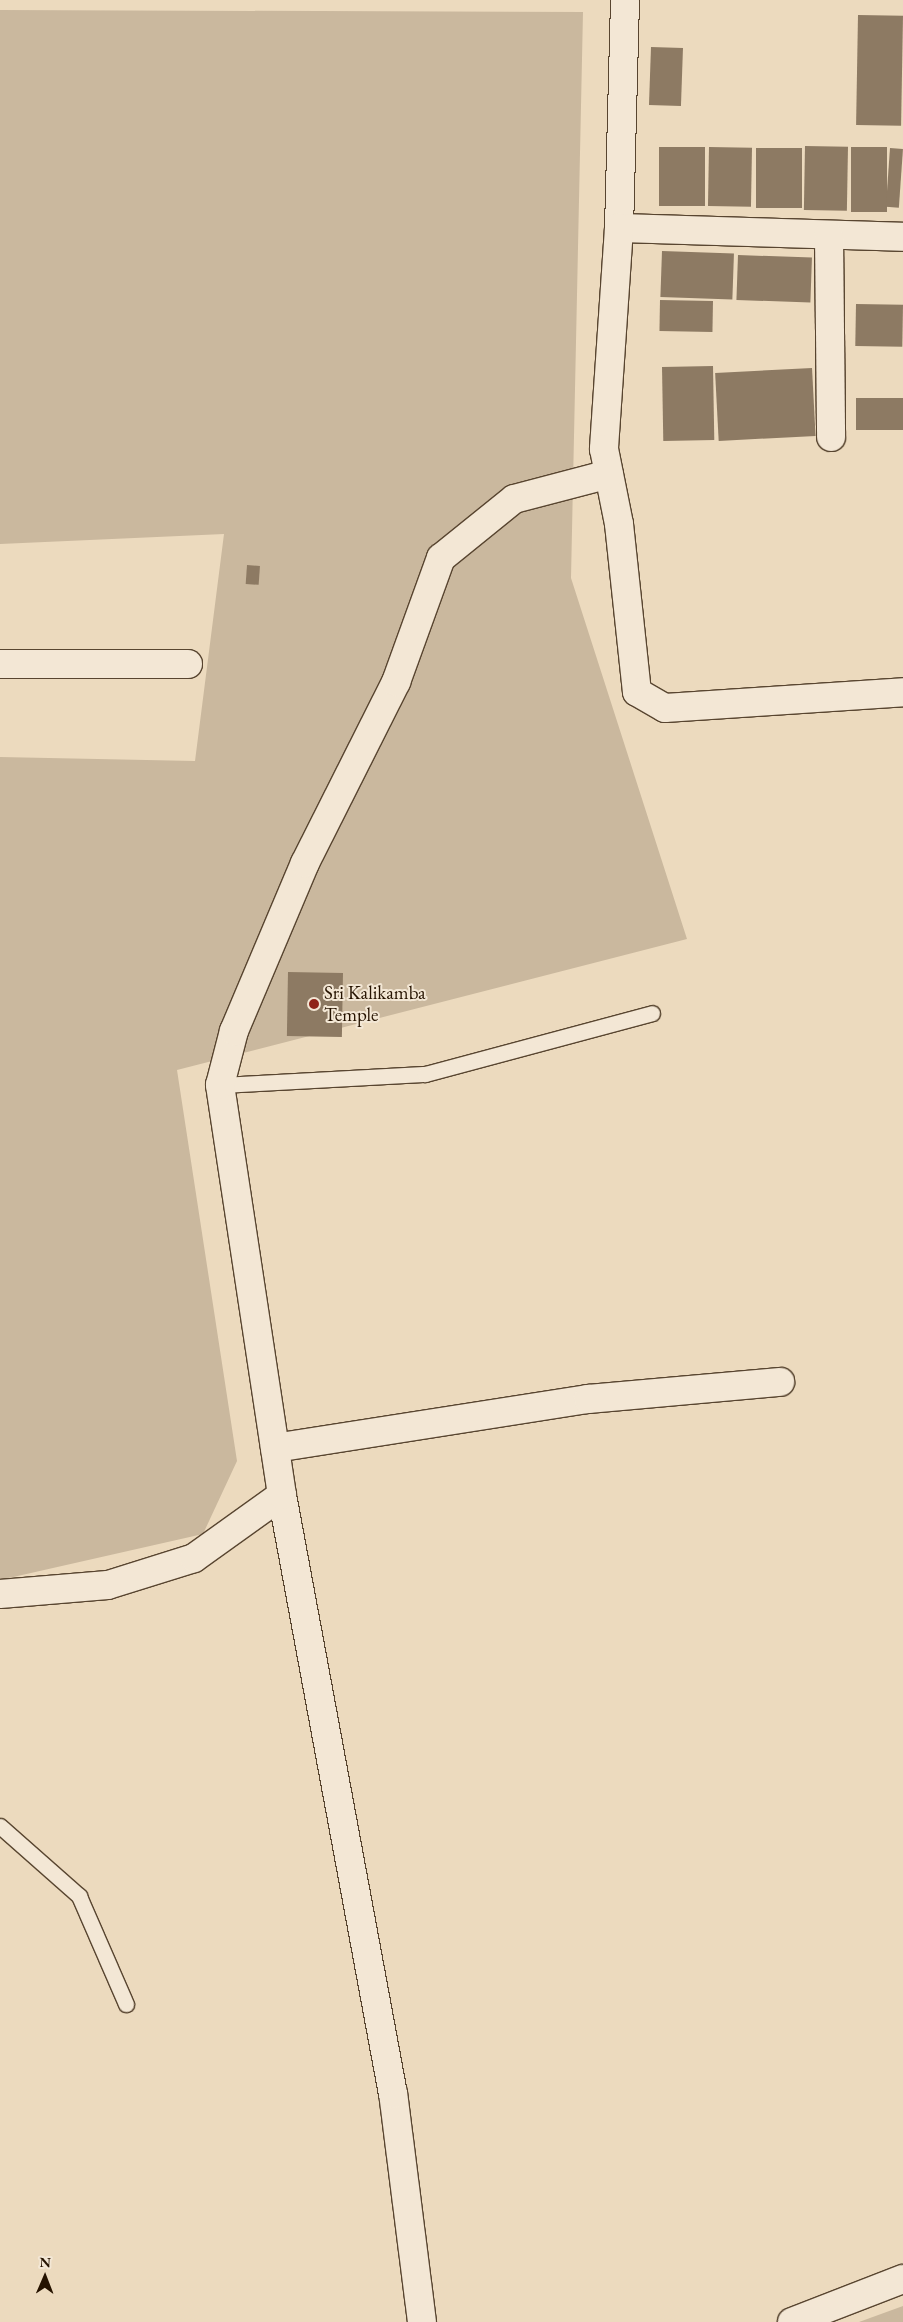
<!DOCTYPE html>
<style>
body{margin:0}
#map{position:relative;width:903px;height:2322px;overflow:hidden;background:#ecdabe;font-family:"EB Garamond",serif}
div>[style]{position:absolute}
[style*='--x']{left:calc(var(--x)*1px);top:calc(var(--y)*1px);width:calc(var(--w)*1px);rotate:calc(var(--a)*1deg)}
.green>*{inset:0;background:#cab89e}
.building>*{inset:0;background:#8d7a63;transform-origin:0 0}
.roads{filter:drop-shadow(1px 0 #584530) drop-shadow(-1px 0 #584530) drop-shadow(0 1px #584530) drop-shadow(0 -1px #584530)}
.service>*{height:15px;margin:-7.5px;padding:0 7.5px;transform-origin:7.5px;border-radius:7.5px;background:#f3e7d5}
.minor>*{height:28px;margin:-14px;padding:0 14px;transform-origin:14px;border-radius:14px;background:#f3e7d5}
.dots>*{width:14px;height:14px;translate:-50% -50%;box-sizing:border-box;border:2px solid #f3e7d5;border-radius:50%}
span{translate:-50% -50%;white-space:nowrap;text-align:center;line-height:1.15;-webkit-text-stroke:4px #f3e7d5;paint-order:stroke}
.poi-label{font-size:19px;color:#261300}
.left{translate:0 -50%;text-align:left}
.north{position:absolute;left:20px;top:2252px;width:50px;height:50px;-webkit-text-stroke:4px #f3e7d5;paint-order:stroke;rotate:1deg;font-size:14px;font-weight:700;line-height:20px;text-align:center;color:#261300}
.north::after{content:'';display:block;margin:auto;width:18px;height:22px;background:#261300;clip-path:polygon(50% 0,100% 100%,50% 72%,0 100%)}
</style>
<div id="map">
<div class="green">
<i style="clip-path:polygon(0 10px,583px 12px,571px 578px,687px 939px,177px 1070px,237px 1461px,203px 1534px,0 1580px,0 757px,195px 761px,224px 534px,0 544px)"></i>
<i style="clip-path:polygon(903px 2306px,903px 2322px,859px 2322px)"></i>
</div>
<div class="building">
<i style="left:858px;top:15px;width:45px;height:110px;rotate:1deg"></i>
<i style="left:651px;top:47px;width:32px;height:58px;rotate:2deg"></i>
<i style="left:805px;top:146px;width:43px;height:64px;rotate:1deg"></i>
<i style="left:659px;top:147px;width:46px;height:59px"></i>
<i style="left:709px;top:147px;width:43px;height:59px;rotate:1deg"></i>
<i style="left:851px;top:147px;width:36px;height:65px"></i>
<i style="left:756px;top:148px;width:46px;height:60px"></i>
<i style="left:890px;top:148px;width:13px;height:59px;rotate:4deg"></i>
<i style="left:662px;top:251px;width:72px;height:46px;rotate:2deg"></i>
<i style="left:738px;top:255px;width:74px;height:45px;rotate:2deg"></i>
<i style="left:660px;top:300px;width:53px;height:31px;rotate:1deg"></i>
<i style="left:856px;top:304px;width:47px;height:42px;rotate:1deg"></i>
<i style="left:713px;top:366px;width:74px;height:51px;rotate:89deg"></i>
<i style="left:812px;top:368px;width:68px;height:97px;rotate:87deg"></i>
<i style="left:856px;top:398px;width:47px;height:32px"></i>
<i style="left:247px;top:565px;width:13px;height:19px;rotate:4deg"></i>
<i style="left:288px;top:972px;width:55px;height:64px;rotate:1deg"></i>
</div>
<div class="roads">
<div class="service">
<i style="--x:220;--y:1085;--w:205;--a:-3.1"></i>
<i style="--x:425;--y:1074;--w:235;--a:-15"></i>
<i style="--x:0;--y:1826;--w:106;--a:41.5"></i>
<i style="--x:79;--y:1896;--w:118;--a:66.5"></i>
</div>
<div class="minor">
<i style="--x:625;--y:0;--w:228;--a:91.5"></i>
<i style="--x:619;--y:228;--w:284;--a:1.8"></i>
<i style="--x:619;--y:228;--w:222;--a:93.9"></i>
<i style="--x:604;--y:449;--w:76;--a:78.7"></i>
<i style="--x:619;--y:524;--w:169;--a:83.9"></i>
<i style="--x:637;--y:692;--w:32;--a:30"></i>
<i style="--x:665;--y:708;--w:239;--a:-3.8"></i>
<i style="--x:829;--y:236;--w:201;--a:89.4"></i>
<i style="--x:0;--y:664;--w:188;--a:0"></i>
<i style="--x:275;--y:1448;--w:317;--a:-8.9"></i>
<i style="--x:588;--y:1399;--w:193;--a:-5.1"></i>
<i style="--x:0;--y:1594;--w:108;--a:-4.8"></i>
<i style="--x:108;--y:1585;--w:90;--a:-17.4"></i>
<i style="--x:194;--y:1558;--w:108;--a:-35.6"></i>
<i style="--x:422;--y:2322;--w:230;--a:-97.2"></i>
<i style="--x:393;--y:2094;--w:609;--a:-100.5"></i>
<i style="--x:282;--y:1495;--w:415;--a:-98.6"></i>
<i style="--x:220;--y:1085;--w:56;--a:-75.5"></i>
<i style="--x:234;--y:1031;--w:182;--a:-67.1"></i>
<i style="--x:305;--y:863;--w:203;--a:-63.3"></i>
<i style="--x:396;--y:682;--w:132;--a:-70.1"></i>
<i style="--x:441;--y:558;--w:94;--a:-38.9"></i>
<i style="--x:514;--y:499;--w:98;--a:-14.7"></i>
<i style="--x:792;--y:2322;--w:119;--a:-21.2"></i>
</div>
</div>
<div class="dots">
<i style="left:314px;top:1004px;background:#8f2418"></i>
</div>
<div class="poi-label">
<span class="left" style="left:324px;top:1004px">Sri Kalikamba<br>Temple</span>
</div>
<div class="north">N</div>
</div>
